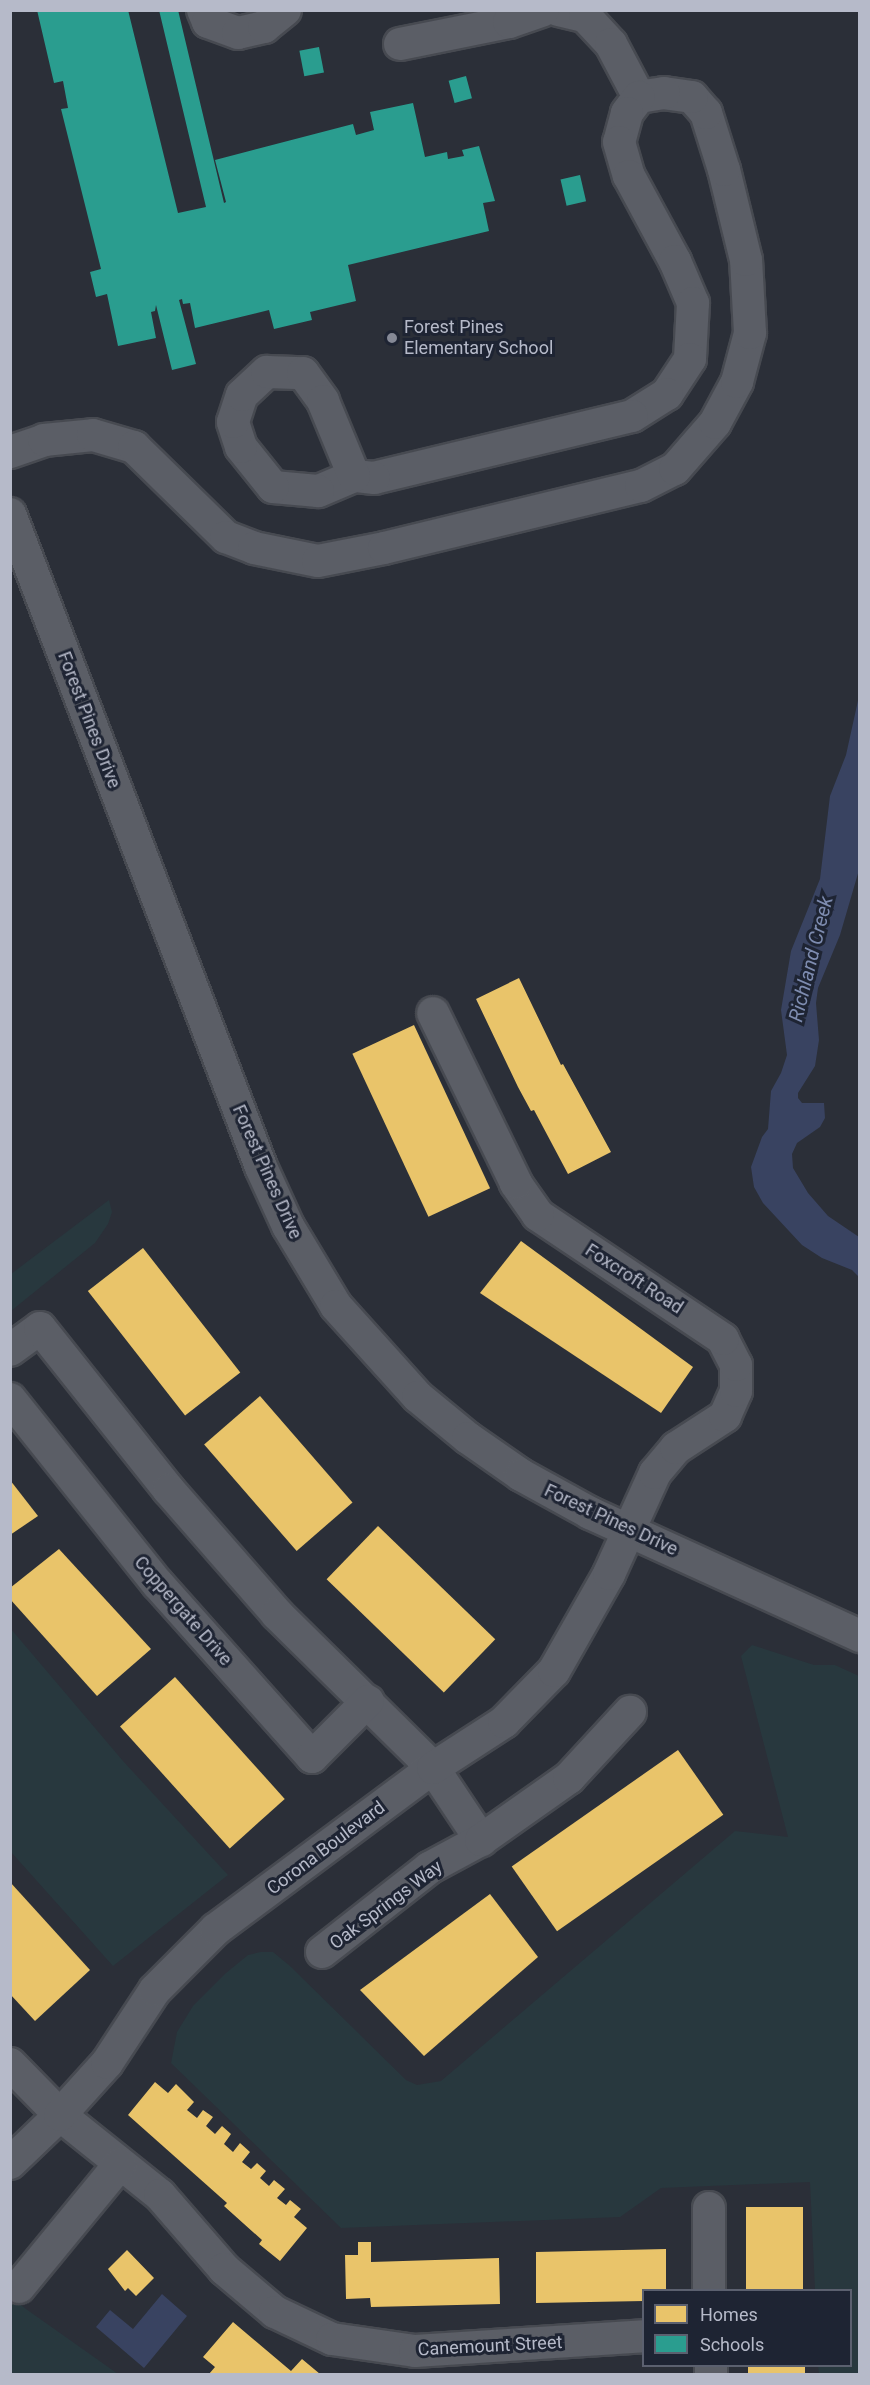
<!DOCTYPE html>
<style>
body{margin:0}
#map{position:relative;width:870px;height:2385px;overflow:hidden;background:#2b2f38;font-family:Roboto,sans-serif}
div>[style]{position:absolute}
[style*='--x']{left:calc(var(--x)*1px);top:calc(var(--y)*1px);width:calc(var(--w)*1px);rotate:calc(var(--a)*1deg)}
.green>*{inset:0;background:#28383e}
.water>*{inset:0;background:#394361}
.homes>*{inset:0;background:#e9c46a;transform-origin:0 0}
.schools>*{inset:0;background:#2a9d8f;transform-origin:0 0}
.roads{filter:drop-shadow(2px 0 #474a51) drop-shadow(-2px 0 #474a51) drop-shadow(0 2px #474a51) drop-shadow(0 -2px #474a51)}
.minor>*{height:32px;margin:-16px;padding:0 16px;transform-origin:16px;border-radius:16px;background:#5b5e66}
.dots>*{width:16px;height:16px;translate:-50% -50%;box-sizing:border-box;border:3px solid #1e2433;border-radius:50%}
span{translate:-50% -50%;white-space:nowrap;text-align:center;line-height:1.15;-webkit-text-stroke:6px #1e2433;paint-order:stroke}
.poi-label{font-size:18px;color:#b6bac9}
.left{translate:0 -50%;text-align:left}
.street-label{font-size:18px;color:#b6bac9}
.water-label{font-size:20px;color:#7e8cb0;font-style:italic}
.frame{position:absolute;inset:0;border:12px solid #b6bac9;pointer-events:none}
.legend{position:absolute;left:642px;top:2289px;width:210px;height:78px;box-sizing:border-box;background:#1e2433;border:2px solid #5b606f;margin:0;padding:8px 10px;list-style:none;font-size:18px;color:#b6bac9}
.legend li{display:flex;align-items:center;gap:12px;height:30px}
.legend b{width:30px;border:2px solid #5b606f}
</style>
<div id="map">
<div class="green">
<i style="clip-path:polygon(109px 1200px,112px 1212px,108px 1224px,95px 1243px,11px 1311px,11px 1274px)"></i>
<i style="clip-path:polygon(11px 1629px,123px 1761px,228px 1875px,113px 1966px,11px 1852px)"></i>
<i style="clip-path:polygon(752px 1645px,814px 1665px,835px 1665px,859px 1676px,859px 2374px,819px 2374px,818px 2366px,850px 2366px,850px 2290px,815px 2290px,810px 2182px,661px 2188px,620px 2217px,341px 2228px,171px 2063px,177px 2032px,193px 2006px,226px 1973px,248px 1955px,261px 1952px,273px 1952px,290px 1966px,406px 2080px,417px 2085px,441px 2081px,735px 1831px,788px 1837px,741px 1656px)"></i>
<i style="clip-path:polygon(10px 2297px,26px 2309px,118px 2374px,11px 2374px)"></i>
</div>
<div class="water">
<i style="clip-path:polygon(859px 696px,859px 870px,840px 935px,818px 988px,816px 1003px,819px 1040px,815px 1066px,798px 1093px,798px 1098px,802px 1103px,824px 1103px,825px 1118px,820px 1127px,797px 1143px,792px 1154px,793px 1168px,808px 1193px,828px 1216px,859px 1237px,859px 1277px,852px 1270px,822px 1258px,802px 1245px,763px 1203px,754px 1187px,751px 1167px,762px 1137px,768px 1129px,771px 1091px,781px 1073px,787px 1055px,781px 1010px,791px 951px,820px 879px,830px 796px,846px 755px)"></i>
<i style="clip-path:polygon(162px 2294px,187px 2316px,144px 2368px,96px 2327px,110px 2310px,133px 2329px)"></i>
</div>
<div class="homes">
<i style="clip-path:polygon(519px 978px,561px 1065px,563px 1064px,611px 1152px,568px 1174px,534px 1110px,531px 1111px,518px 1087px,476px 999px)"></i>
<i style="left:414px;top:1025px;width:180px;height:68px;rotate:65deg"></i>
<i style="clip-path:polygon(521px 1241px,693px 1367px,661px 1413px,480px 1293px)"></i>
<i style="left:143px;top:1248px;width:158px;height:70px;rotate:52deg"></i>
<i style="left:260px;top:1396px;width:141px;height:74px;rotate:49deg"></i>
<i style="clip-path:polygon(10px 1480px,38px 1516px,10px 1535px)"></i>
<i style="left:378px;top:1526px;width:163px;height:74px;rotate:44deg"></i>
<i style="clip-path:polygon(59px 1549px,151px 1649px,97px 1696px,10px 1599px,10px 1588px)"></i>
<i style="left:175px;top:1677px;width:164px;height:74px;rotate:48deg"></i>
<i style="left:678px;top:1750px;width:79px;height:203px;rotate:55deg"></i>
<i style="clip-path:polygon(10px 1882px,90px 1970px,35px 2021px,10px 1994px)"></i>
<i style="clip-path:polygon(490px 1894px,538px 1957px,424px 2056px,360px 1990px)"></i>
<i style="clip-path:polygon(155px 2082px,168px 2093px,176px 2084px,194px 2102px,187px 2110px,197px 2118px,203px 2110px,213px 2117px,206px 2126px,215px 2134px,222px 2126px,231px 2134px,224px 2144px,233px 2152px,240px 2143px,250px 2152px,242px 2162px,251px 2169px,257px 2163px,266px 2171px,260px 2178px,269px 2186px,274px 2180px,285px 2189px,277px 2198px,286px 2205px,290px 2200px,301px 2209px,294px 2217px,307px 2228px,280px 2261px,259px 2244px,262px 2240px,224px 2206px,227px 2203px,128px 2115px)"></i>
<i style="left:746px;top:2207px;width:57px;height:83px"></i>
<i style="clip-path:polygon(358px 2242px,371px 2242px,371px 2262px,499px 2258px,500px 2304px,371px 2307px,370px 2298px,346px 2299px,345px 2255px,358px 2255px)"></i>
<i style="clip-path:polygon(666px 2249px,666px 2290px,644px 2290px,644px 2301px,536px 2303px,536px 2252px)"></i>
<i style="clip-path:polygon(127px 2250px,154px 2278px,136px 2296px,128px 2288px,125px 2291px,108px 2269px)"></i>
<i style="clip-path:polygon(233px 2322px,291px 2371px,302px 2359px,320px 2374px,209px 2374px,215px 2367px,203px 2357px)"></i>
<i style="left:748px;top:2366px;width:57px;height:8px"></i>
</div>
<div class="schools">
<i style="clip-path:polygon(37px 10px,128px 10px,178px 213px,206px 207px,159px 10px,178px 10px,224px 203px,226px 202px,215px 160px,353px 124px,356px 135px,374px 130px,370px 112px,413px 103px,425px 157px,447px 152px,448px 159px,464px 156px,462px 150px,479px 146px,495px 201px,483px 203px,489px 231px,348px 265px,356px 301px,310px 312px,312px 320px,274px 329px,269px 310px,195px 328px,190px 303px,183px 304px,182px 299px,179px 300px,196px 364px,172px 370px,156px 305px,155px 311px,151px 312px,156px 338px,118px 346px,107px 294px,96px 297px,90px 272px,101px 269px,61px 109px,68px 108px,63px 81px,54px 83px)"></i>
<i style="left:319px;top:47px;width:26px;height:20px;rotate:79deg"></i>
<i style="left:466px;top:76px;width:23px;height:18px;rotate:75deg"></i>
<i style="left:580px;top:175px;width:27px;height:20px;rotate:77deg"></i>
</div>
<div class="roads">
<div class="minor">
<i style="--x:203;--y:10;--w:13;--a:67"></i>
<i style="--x:208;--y:22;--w:32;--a:20"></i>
<i style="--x:238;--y:33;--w:27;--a:-13"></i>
<i style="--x:264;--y:27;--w:27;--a:-39"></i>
<i style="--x:558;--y:10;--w:28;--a:13"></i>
<i style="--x:585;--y:16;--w:38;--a:47"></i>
<i style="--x:611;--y:44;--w:60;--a:62.2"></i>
<i style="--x:400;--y:44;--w:111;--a:-11.4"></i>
<i style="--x:509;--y:22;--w:36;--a:-19"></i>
<i style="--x:10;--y:452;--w:36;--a:-19"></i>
<i style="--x:44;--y:440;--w:49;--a:-5.8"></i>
<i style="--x:93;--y:435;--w:43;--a:16.3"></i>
<i style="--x:134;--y:447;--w:129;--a:44.4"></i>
<i style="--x:226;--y:537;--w:30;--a:21"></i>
<i style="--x:254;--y:548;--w:65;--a:11.5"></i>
<i style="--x:318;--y:561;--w:67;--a:-11.1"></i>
<i style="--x:384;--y:548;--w:264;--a:-13.6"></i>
<i style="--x:641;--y:486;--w:38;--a:-27"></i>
<i style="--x:675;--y:469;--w:61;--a:-49"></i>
<i style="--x:715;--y:423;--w:47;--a:-61.8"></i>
<i style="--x:737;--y:382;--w:51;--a:-75.1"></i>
<i style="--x:750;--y:333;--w:73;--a:-93.1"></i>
<i style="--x:746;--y:260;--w:93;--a:-103.7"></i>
<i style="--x:724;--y:170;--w:60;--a:-107.5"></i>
<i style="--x:706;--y:113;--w:21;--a:-131"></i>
<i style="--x:692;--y:97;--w:28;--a:-172"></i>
<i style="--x:664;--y:93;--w:25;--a:171"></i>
<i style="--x:639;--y:97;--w:20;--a:127"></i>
<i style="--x:627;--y:113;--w:30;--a:105"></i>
<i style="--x:619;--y:142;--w:35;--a:74"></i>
<i style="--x:629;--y:176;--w:97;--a:61.6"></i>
<i style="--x:675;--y:261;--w:46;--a:66.8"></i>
<i style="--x:693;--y:303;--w:56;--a:93.1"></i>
<i style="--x:690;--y:359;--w:42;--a:123.3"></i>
<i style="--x:667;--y:394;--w:41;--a:147.8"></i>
<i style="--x:632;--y:416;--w:265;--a:166.5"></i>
<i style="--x:374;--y:478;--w:20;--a:-174"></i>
<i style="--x:354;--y:476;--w:39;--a:157"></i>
<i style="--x:318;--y:491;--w:45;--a:-174.9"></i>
<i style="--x:273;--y:487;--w:51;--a:-128.7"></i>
<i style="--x:241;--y:447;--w:26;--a:-108"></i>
<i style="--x:233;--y:422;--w:28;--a:-72"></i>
<i style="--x:242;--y:395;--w:34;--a:-43"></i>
<i style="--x:267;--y:372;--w:36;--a:2"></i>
<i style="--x:303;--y:373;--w:34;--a:54"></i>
<i style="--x:323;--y:401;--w:81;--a:67.5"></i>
<i style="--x:10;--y:514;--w:700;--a:68.97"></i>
<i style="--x:261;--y:1167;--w:65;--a:65.4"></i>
<i style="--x:288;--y:1226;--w:93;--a:59"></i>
<i style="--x:336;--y:1306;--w:122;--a:48"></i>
<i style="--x:418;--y:1397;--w:65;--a:39.4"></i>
<i style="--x:468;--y:1438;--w:65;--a:34.9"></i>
<i style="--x:521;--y:1475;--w:79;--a:28.8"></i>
<i style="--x:590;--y:1513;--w:297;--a:24.5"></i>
<i style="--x:10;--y:1350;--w:37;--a:-36"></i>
<i style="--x:40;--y:1328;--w:207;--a:51.5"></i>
<i style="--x:169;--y:1490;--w:164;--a:48.9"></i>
<i style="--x:277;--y:1614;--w:219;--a:44.6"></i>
<i style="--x:433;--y:1768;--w:87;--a:56.3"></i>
<i style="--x:10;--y:1399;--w:236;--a:51.4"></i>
<i style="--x:157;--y:1583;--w:233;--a:48.3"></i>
<i style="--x:312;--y:1757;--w:79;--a:-45"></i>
<i style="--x:322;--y:1952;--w:136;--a:-38.1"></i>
<i style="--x:429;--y:1868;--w:59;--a:-28.3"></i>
<i style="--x:481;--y:1840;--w:108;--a:-35.2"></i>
<i style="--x:569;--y:1778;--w:90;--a:-47.3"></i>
<i style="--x:10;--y:2064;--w:71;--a:45.6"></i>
<i style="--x:60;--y:2115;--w:128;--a:38.7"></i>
<i style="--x:160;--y:2195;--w:98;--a:49.1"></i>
<i style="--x:224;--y:2269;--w:67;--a:40.1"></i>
<i style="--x:275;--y:2312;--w:63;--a:25.3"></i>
<i style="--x:332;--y:2339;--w:84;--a:8.2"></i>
<i style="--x:415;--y:2351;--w:229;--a:-3.7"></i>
<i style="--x:10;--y:2163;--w:69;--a:-43.8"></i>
<i style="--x:60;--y:2115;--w:70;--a:-47.9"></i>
<i style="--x:107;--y:2063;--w:87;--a:-56.7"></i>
<i style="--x:155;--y:1990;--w:86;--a:-45"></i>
<i style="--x:216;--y:1929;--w:270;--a:-36.6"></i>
<i style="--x:433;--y:1768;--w:85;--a:-32.9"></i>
<i style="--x:504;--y:1722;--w:71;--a:-45.6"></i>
<i style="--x:554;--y:1671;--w:112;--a:-60.4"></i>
<i style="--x:609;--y:1574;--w:111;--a:-65.5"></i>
<i style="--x:655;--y:1473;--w:33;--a:-50"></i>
<i style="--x:676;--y:1448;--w:59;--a:-33.1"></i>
<i style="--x:725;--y:1416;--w:27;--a:-66"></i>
<i style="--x:736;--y:1391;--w:26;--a:-90"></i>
<i style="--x:736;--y:1365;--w:29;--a:-117"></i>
<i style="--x:723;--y:1339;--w:223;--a:-146.2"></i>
<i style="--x:538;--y:1215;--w:39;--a:-125"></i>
<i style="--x:516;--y:1183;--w:189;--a:-116"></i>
<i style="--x:709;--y:2208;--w:82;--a:90"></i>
<i style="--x:19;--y:2287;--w:159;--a:-50.6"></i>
<i style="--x:711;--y:2366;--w:8;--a:90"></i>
</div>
</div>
<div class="dots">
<i style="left:392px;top:338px;background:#858996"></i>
</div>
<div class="poi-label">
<span class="left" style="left:404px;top:338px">Forest Pines<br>Elementary School</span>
</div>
<div class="street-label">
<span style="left:89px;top:720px;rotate:69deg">Forest Pines Drive</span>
<span style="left:267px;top:1172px;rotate:66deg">Forest Pines Drive</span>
<span style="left:634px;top:1279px;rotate:33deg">Foxcroft Road</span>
<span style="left:611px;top:1520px;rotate:25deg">Forest Pines Drive</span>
<span style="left:183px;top:1611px;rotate:49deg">Coppergate Drive</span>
<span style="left:326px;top:1848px;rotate:-37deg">Corona Boulevard</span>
<span style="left:386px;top:1905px;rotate:-37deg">Oak Springs Way</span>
<span style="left:490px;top:2346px;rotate:-3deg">Canemount Street</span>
</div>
<div class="water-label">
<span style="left:811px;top:959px;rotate:-76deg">Richland Creek</span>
</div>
<div class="frame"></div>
<ul class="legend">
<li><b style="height:16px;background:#e9c46a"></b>Homes</li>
<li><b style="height:16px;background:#2a9d8f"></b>Schools</li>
</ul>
</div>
